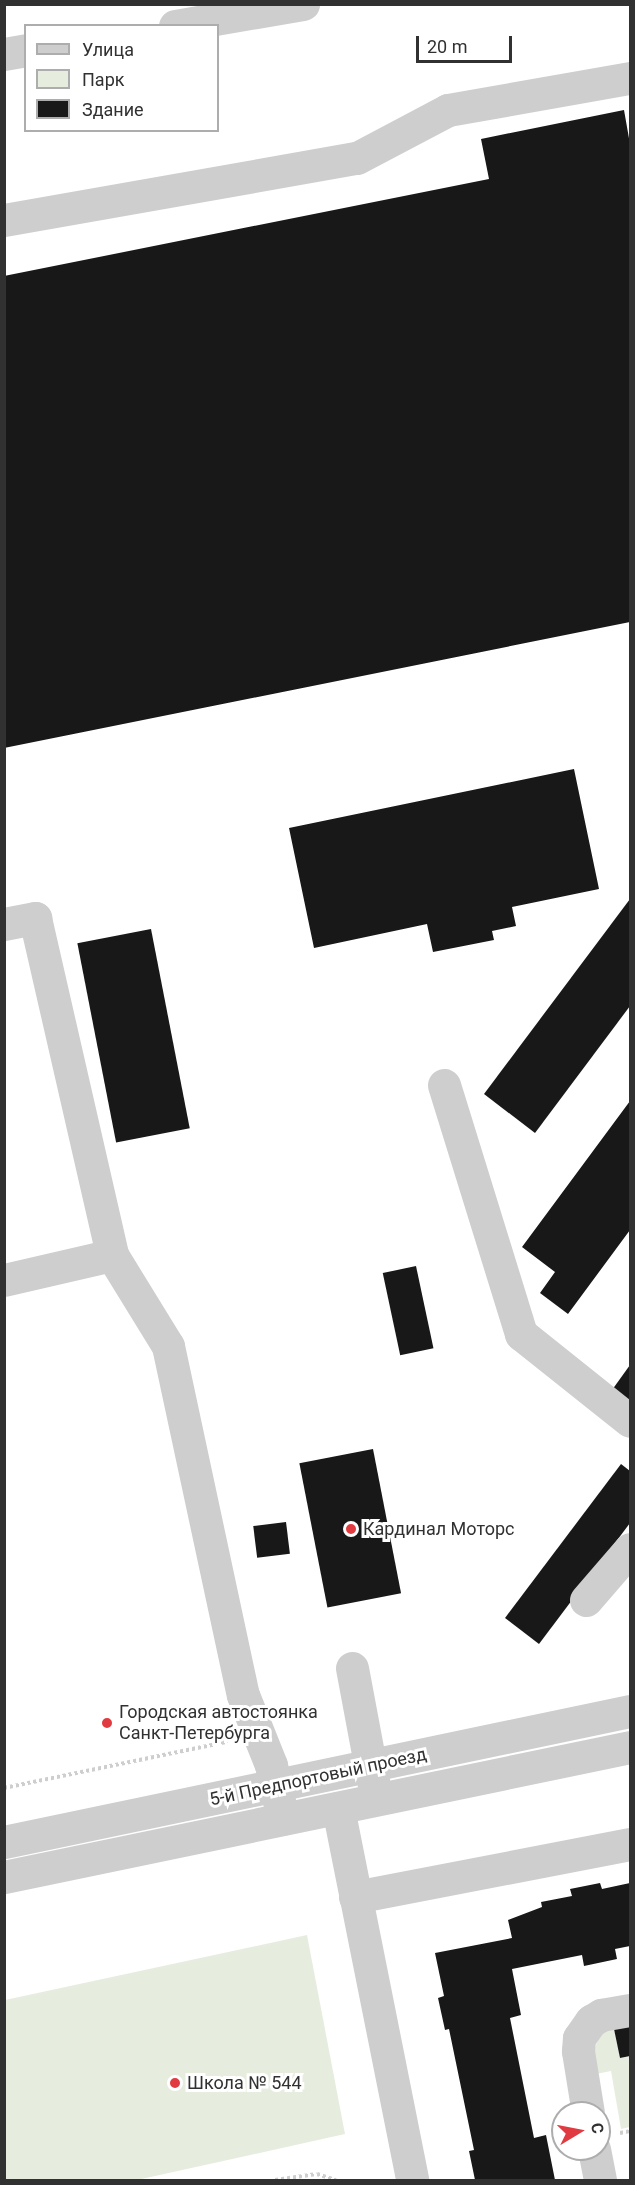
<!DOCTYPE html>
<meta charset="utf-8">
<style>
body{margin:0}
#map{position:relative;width:635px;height:2185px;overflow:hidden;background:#fff;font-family:Roboto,sans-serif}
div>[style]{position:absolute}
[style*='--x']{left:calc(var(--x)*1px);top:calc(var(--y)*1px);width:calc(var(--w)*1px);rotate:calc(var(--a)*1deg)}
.green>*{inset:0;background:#e6eddf}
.building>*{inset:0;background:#181818;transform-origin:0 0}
.path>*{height:4px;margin-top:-2px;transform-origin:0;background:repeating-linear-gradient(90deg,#cecece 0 3px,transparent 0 6px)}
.minor>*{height:33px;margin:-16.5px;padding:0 16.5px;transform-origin:16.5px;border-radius:16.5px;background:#cecece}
.dots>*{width:16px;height:16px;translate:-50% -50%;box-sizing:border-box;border:3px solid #fff;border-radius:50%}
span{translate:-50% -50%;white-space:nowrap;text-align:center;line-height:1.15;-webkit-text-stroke:6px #fff;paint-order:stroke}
.poi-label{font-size:18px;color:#313131}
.left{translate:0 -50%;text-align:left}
.street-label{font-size:18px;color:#313131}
.frame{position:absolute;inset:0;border:6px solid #313131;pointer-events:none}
.legend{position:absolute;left:24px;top:24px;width:195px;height:108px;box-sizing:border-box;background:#fff;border:2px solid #adadad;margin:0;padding:8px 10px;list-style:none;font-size:18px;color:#313131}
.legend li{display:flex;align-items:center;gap:12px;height:30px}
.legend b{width:30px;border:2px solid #adadad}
.north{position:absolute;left:551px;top:2101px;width:60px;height:60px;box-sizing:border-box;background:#fff;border:2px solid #adadad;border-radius:50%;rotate:80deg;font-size:16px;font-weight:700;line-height:24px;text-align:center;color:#313131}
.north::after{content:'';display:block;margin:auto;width:21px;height:27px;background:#df3b40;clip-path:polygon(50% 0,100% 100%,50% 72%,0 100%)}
.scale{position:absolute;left:416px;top:36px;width:96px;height:27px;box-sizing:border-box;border:3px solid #313131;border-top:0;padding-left:8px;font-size:18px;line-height:21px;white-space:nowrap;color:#313131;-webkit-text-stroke:4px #fff;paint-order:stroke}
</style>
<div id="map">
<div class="green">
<i style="clip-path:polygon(307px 1935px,345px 2134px,137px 2180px,5px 2180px,5px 2000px)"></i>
<i style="clip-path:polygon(614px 2029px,620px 2058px,630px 2056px,630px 2127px,621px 2129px,611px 2071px,596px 2074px,593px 2053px,601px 2031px)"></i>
</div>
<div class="building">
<i style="clip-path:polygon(624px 110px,630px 144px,630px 622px,4px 748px,4px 276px,489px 179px,481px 139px)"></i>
<i style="clip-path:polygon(574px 769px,599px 889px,512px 907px,516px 926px,492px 931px,494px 940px,433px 952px,427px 924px,314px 948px,289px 828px)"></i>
<i style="clip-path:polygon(630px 899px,630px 1006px,535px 1133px,484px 1094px)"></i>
<i style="left:151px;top:929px;width:203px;height:75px;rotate:79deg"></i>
<i style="clip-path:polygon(630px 1101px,630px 1230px,568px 1314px,540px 1293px,555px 1272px,522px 1247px)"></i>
<i style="left:416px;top:1266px;width:84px;height:34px;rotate:78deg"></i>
<i style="clip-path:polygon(630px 1365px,630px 1403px,612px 1390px)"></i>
<i style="left:373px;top:1449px;width:147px;height:75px;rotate:79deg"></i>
<i style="clip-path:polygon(621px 1464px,630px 1471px,630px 1523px,539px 1644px,505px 1618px)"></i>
<i style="left:286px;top:1522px;width:32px;height:33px;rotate:83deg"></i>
<i style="clip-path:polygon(600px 1883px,602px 1889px,630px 1883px,630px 1946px,615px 1949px,617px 1959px,584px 1966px,582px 1955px,512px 1969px,521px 2015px,510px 2018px,534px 2138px,546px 2135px,555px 2180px,475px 2180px,469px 2151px,474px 2150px,449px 2029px,445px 2030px,438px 1998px,444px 1996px,435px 1953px,512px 1938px,508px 1920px,542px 1907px,541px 1902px,572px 1896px,570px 1889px)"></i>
<i style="clip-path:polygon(630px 2026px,630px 2056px,620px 2058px,614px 2029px)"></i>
</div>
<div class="path">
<i style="--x:4;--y:1788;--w:228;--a:-11.7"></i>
<i style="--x:620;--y:2133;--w:10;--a:-11"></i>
<i style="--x:275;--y:2180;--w:42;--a:-8.1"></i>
<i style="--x:317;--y:2174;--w:20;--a:18"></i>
</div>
<div class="minor">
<i style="--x:175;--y:26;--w:130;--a:-9.8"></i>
<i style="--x:4;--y:54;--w:22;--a:-10"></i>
<i style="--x:4;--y:220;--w:358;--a:-10"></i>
<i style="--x:357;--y:158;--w:103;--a:-27.8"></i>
<i style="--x:448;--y:110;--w:185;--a:-10"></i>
<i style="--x:4;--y:924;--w:32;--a:-11"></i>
<i style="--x:35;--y:918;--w:346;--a:77.1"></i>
<i style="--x:112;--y:1255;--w:107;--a:58.4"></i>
<i style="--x:168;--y:1346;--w:357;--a:77.9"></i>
<i style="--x:243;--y:1695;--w:75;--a:68.2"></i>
<i style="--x:271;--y:1765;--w:55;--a:77.5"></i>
<i style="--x:444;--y:1085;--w:261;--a:72.8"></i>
<i style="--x:521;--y:1334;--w:139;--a:38.6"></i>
<i style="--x:4;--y:1280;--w:111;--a:-13"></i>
<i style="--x:586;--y:1600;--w:67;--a:-49.2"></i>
<i style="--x:352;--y:1668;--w:120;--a:79.4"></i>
<i style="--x:338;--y:1808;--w:379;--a:78.7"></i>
<i style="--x:4;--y:1842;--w:640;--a:-11.82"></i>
<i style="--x:4;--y:1877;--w:639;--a:-11.73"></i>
<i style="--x:355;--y:1897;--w:280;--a:-10.9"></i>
<i style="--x:588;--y:2113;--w:63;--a:-99.2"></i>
<i style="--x:578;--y:2051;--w:13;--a:-86"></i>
<i style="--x:579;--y:2038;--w:21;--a:-55"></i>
<i style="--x:591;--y:2021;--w:12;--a:-31"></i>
<i style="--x:601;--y:2015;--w:29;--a:-10"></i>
<i style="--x:594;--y:2149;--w:32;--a:79"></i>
</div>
<div class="dots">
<i style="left:351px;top:1529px;background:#df3b40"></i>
<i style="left:107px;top:1723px;background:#df3b40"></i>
<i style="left:175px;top:2083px;background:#df3b40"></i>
</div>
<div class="poi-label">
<span class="left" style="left:363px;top:1529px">Кардинал Моторс</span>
<span class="left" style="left:119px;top:1723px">Городская автостоянка<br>Санкт-Петербурга</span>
<span class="left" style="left:187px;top:2083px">Школа № 544</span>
</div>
<div class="street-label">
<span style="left:318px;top:1777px;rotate:-12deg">5-й Предпортовый проезд</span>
</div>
<div class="frame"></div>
<ul class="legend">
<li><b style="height:8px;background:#cecece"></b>Улица</li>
<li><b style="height:16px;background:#e6eddf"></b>Парк</li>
<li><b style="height:16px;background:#181818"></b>Здание</li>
</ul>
<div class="north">С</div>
<div class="scale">20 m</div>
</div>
